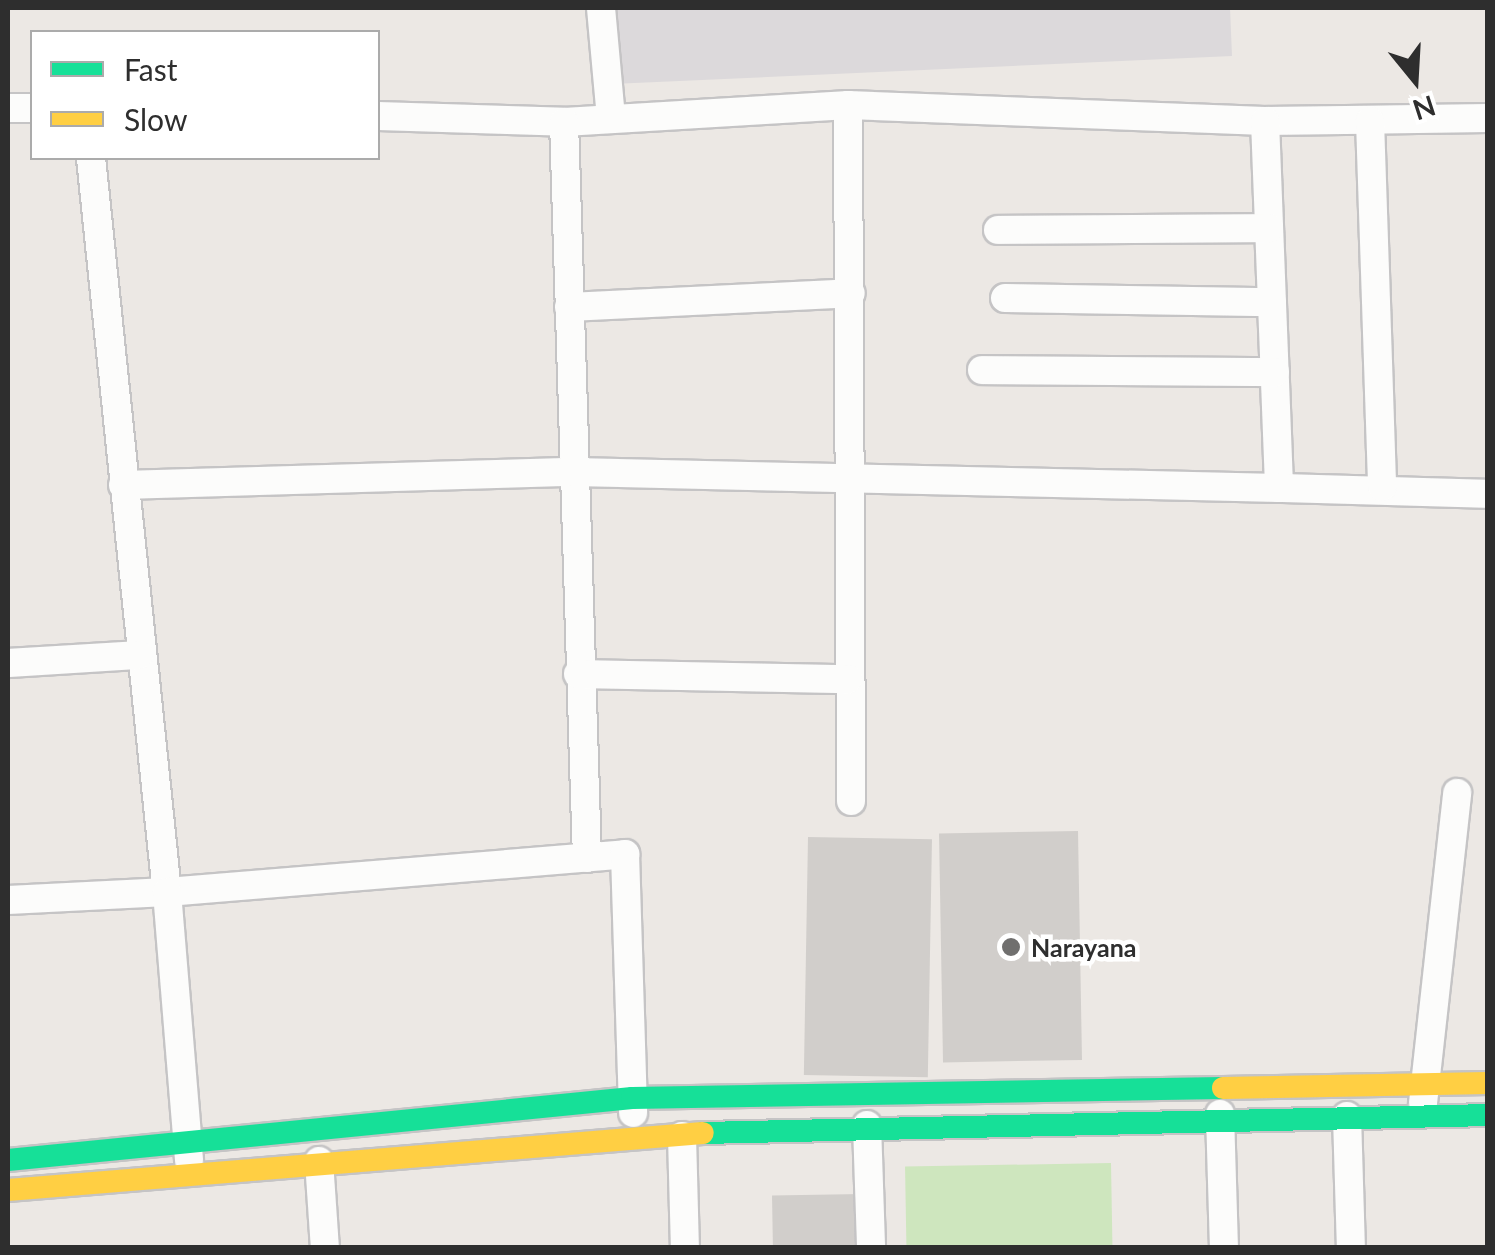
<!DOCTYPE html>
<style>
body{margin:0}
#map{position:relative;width:1495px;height:1255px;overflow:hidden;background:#ece8e4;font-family:Lato,sans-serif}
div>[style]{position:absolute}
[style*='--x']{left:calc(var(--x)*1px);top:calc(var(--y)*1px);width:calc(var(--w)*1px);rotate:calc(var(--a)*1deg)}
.industrial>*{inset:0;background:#dcd9db}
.green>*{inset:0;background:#cee6be;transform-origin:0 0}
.building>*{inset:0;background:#d1cecb;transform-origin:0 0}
.roads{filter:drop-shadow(2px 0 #c5c4c5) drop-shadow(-2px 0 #c5c4c5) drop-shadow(0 2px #c5c4c5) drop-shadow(0 -2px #c5c4c5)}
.street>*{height:28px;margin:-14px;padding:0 14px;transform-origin:14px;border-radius:14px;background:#fcfcfb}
.fast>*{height:22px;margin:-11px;padding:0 11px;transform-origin:11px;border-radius:11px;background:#16e098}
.slow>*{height:22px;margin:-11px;padding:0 11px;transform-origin:11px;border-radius:11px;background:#ffcf43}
.dots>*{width:28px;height:28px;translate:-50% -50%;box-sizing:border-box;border:5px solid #fff;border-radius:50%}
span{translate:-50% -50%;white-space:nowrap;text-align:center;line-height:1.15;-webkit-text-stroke:9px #fff;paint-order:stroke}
.poi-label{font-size:25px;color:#2e2e2e;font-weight:700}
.left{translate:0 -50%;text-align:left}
.frame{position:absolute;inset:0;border:10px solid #2e2e2e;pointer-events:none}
.legend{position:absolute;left:30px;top:30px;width:350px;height:130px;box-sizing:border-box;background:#fff;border:2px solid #ababab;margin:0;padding:12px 18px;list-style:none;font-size:30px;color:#2e2e2e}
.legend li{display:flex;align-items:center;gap:20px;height:50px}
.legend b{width:50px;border:2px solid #ababab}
.north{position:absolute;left:1365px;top:30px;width:100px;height:100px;-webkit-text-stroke:8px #fff;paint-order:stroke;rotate:162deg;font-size:28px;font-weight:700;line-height:40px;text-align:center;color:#2e2e2e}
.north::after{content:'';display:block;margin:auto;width:35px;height:45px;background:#2e2e2e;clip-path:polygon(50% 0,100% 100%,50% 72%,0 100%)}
</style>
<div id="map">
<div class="industrial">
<i style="clip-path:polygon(609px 8px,1230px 8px,1232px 56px,612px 84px)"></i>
</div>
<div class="green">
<i style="left:1111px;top:1163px;width:84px;height:206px;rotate:89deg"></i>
</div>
<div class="building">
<i style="left:1078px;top:831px;width:229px;height:139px;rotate:89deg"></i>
<i style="left:808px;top:837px;width:124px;height:238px;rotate:1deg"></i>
<i style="left:862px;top:1194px;width:54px;height:90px;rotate:89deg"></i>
</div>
<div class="roads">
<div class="street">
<i style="--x:601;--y:8;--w:110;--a:84.8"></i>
<i style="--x:848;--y:105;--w:696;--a:89.75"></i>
<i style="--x:8;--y:108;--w:24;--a:0"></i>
<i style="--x:378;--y:116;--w:186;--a:1.8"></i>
<i style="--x:564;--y:122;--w:285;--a:-3.4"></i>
<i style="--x:848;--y:105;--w:417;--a:2.2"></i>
<i style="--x:1488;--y:118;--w:223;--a:179.2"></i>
<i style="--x:1265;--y:121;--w:367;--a:87.8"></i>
<i style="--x:1279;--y:488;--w:209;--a:1.6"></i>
<i style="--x:1370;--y:121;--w:366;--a:88.1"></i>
<i style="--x:564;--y:122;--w:736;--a:88.21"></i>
<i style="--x:91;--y:158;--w:738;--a:84.09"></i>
<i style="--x:167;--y:892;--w:460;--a:-4.7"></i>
<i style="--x:625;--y:854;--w:259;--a:88.2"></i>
<i style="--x:998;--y:230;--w:271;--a:-0.4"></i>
<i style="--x:1005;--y:298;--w:267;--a:0.9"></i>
<i style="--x:569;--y:307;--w:282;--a:-2.8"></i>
<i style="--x:982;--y:370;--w:293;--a:0.4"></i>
<i style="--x:123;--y:485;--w:450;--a:-1.7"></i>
<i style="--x:573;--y:472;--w:706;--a:1.3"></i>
<i style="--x:8;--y:663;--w:131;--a:-3.5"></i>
<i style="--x:578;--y:674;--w:270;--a:1.1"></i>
<i style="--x:8;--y:900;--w:159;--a:-2.9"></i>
<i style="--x:167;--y:892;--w:269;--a:85.3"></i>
<i style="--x:1423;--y:1103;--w:312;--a:-83.7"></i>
<i style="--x:1220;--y:1114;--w:134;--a:88.3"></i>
<i style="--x:1347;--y:1116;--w:132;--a:88.3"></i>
<i style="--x:867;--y:1125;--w:123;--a:88.1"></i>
<i style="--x:682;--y:1136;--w:112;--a:88.5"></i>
<i style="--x:319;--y:1161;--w:87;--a:86.1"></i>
</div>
<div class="fast">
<i style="--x:703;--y:1133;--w:785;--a:-1.31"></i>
<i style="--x:8;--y:1160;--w:627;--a:-5.67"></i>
<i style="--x:632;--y:1098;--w:591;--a:-0.97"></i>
</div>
<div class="slow">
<i style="--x:1223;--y:1088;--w:265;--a:-1.1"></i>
<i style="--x:8;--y:1190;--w:697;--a:-4.69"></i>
</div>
</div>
<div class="dots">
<i style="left:1011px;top:947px;background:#706f6e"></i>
</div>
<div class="poi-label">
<span class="left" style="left:1031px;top:947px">Narayana</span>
</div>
<div class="frame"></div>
<ul class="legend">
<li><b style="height:12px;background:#16e098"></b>Fast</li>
<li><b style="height:12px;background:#ffcf43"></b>Slow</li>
</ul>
<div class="north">N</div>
</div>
